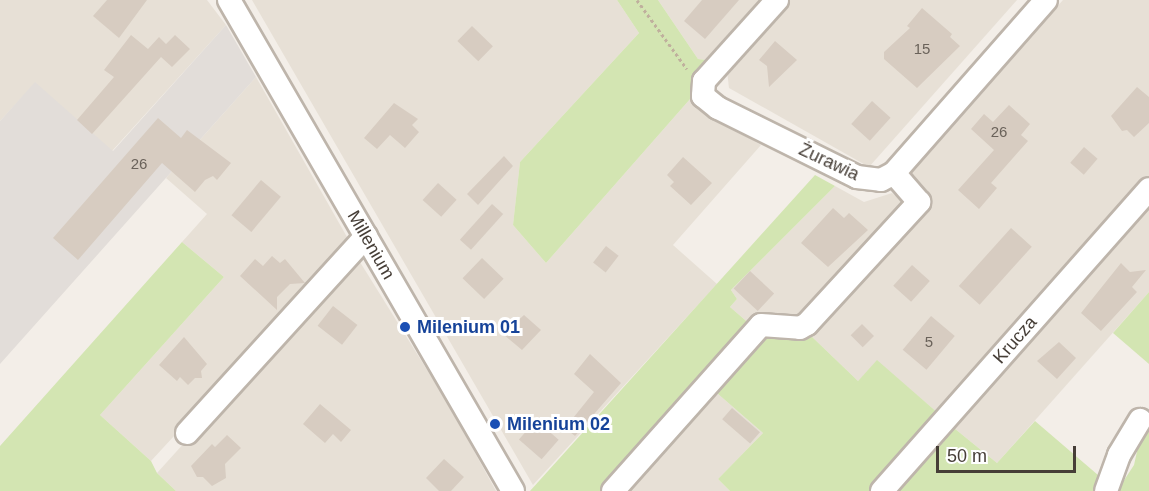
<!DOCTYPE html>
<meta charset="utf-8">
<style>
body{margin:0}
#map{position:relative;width:1149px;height:491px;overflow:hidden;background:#f3eee8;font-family:Helvetica,sans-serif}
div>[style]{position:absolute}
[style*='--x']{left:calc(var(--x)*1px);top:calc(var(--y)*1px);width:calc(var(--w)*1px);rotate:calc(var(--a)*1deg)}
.residential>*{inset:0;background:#e7e0d6}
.industrial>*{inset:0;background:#e2ddd9}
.green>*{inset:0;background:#d3e5b2}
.building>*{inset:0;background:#d7ccc1;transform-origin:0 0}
.path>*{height:3px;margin-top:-1.5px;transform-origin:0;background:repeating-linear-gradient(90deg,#bfb09d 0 3px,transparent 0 6px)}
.roads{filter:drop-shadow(2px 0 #beb5ab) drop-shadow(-2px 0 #beb5ab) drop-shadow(0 2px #beb5ab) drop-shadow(0 -2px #beb5ab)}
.minor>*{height:22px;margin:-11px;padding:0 11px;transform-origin:11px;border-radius:11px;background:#fff}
.dots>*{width:16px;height:16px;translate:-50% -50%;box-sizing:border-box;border:3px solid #fff;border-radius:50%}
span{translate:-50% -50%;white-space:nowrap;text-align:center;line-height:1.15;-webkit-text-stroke:6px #fff;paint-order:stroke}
.number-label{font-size:15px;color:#6a625a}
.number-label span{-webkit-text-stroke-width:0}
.street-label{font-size:18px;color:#463e37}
.transit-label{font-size:18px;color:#164399;font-weight:700}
.left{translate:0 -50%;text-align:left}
.scale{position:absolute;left:936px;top:446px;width:140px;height:27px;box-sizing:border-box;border:3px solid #463e37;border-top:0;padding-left:8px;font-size:18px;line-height:21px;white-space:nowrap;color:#463e37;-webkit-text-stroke:4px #fff;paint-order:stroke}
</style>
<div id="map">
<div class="residential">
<i style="clip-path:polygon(0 0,207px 0,226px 25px,112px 151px,35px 83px,0 121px)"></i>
<i style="clip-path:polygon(252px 0,617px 0,639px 33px,520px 162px,513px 225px,546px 263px,691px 98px,703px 112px,761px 145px,673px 245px,717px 284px,533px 485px)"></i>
<i style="clip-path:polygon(658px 0,769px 0,714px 61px,698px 59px)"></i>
<i style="clip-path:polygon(790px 0,1017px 0,869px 167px,729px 88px,727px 71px)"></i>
<i style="clip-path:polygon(1063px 0,1149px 0,1149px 178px,939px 414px,877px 361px,858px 381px,809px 334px,931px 204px,903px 180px)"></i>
<i style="clip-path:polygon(256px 77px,351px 244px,151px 461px,100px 415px,224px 277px,182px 242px,207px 214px,166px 178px)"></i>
<i style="clip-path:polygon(835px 186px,864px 202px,892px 193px,907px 205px,795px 324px,752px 326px,730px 307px,737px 299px,731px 290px)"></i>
<i style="clip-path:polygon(1149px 199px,1149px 292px,997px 463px,949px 424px)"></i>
<i style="clip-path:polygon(355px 254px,447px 402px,496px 491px,176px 491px,157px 473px)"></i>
<i style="clip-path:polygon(710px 387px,763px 433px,718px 479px,730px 491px,621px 491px)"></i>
</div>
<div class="industrial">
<i style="clip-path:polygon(226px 25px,256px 77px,0 364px,0 121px,35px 82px,113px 151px)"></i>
</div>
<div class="green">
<i style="clip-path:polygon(617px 0,658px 0,698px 59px,714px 61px,691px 98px,546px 263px,513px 225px,520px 162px,639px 33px)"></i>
<i style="clip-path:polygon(815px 175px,835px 186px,731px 290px,737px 299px,730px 307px,752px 326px,602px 491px,530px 491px)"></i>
<i style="clip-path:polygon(182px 242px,224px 277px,100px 415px,151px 461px,157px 473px,176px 491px,0 491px,0 446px)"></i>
<i style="clip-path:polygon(1149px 292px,1149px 364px,1113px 333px)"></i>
<i style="clip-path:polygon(765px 328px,809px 334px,858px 381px,877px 360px,939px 414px,872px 491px,730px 491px,718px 479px,763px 433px,710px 387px)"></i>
<i style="clip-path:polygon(1035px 421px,1098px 475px,1093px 491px,889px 491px,949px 424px,997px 463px)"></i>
<i style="clip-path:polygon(1149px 427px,1149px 491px,1117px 491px,1134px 465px,1140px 438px)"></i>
</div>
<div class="building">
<i style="clip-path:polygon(107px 0,147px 0,119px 38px,93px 16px)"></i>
<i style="clip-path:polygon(702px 0,739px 0,705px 39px,684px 21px)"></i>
<i style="clip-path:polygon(922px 8px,952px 34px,950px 37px,960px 46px,917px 88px,884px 59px,884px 52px,910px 28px,907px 26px)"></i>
<i style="left:472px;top:26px;width:29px;height:21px;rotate:44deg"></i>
<i style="clip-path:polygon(131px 35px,148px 49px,159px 37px,166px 44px,175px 35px,190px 49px,172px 67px,161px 57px,92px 134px,77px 120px,114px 77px,104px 70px)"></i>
<i style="clip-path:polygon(775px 41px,797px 60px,769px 87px,767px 66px,759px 60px)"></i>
<i style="clip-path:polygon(1137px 87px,1149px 97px,1149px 123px,1134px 137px,1127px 130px,1122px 131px,1111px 116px)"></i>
<i style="left:872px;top:101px;width:25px;height:31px;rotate:42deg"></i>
<i style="clip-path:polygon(394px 103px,418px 119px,412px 125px,419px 132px,405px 148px,390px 135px,377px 149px,364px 138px)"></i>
<i style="clip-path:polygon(1009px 105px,1030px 124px,1021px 135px,1028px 141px,991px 183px,997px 188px,979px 209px,958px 190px,994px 150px,971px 129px,984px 114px,993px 122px)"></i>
<i style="clip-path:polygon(158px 118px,181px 138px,187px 130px,231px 163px,217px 180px,213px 176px,205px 180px,195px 192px,162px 163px,78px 260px,53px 238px)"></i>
<i style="left:1084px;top:147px;width:18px;height:21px;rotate:41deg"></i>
<i style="clip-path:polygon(504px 156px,513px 166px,478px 205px,467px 194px)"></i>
<i style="clip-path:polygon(683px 157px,712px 183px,691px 205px,670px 186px,674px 182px,667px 175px)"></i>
<i style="left:261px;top:180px;width:26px;height:46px;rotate:40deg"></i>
<i style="left:438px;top:183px;width:25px;height:23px;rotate:42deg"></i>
<i style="left:492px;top:204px;width:15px;height:48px;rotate:42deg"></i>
<i style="clip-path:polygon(833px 208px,844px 218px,849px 213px,868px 230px,828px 267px,801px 243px)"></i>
<i style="left:1011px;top:228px;width:28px;height:78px;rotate:42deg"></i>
<i style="left:606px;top:246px;width:16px;height:21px;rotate:38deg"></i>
<i style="clip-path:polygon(272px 256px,280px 263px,285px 259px,305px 283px,290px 284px,277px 297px,277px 310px,240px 276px,255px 259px,263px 266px)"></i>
<i style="left:482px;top:258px;width:30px;height:28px;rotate:44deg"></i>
<i style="clip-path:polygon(1121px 263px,1130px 272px,1146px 270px,1132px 287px,1137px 292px,1101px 331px,1081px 313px)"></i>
<i style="left:912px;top:265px;width:24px;height:28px;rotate:42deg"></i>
<i style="left:750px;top:271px;width:33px;height:24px;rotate:43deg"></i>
<i style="left:333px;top:306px;width:31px;height:25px;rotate:38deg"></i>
<i style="clip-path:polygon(524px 315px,541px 330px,522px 350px,503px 334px)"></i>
<i style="left:931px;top:316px;width:31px;height:44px;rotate:40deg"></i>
<i style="left:862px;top:324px;width:17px;height:16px;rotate:45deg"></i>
<i style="clip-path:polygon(184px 337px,207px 364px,201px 371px,202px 378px,195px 378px,188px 385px,180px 377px,177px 381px,159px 365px)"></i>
<i style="clip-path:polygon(1059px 342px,1076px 358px,1057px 379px,1037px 361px)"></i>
<i style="clip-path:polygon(590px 354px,621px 383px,575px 436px,565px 428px,594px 392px,574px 374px)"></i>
<i style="clip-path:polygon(320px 404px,351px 430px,341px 442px,333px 434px,325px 443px,303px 424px)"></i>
<i style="left:732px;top:408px;width:37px;height:15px;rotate:41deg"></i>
<i style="left:536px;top:420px;width:30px;height:26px;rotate:41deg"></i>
<i style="clip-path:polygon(227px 435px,241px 448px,225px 464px,226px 478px,212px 486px,203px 477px,197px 477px,191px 466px,212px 444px,215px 447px)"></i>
<i style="clip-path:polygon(444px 459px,464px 477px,451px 491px,439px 491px,426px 478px)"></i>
</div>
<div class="path">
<i style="--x:637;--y:0;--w:85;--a:54.1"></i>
</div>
<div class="roads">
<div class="minor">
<i style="--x:229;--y:0;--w:567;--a:59.95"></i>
<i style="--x:777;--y:0;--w:109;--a:132"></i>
<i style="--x:704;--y:81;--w:15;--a:94"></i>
<i style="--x:703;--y:96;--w:19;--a:39"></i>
<i style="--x:718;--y:108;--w:155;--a:26.4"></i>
<i style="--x:857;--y:177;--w:24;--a:7"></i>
<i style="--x:881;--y:180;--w:15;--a:-28"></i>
<i style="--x:894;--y:173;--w:230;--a:-48.7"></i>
<i style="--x:187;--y:433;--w:266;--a:-47.7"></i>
<i style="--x:613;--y:491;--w:222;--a:-48.3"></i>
<i style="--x:761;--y:325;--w:39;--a:4"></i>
<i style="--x:800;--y:328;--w:8;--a:-30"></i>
<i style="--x:807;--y:324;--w:166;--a:-47.4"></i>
<i style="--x:919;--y:202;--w:38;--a:-131"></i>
<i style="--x:882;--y:491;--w:403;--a:-48.5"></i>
<i style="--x:1106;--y:491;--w:38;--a:-70"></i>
<i style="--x:1119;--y:455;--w:41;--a:-59"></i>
</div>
</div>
<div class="dots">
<i style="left:405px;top:327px;background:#1a4fb4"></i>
<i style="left:495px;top:424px;background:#1a4fb4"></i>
</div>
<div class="number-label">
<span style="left:922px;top:49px">15</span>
<span style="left:999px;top:132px">26</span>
<span style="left:139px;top:164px">26</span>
<span style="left:929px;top:342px">5</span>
</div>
<div class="street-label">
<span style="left:829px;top:162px;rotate:25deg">Żurawia</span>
<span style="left:371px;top:245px;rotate:60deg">Millenium</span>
<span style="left:1015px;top:340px;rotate:-49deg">Krucza</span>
</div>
<div class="transit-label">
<span class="left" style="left:417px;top:327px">Milenium 01</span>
<span class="left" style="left:507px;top:424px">Milenium 02</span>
</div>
<div class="scale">50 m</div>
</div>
